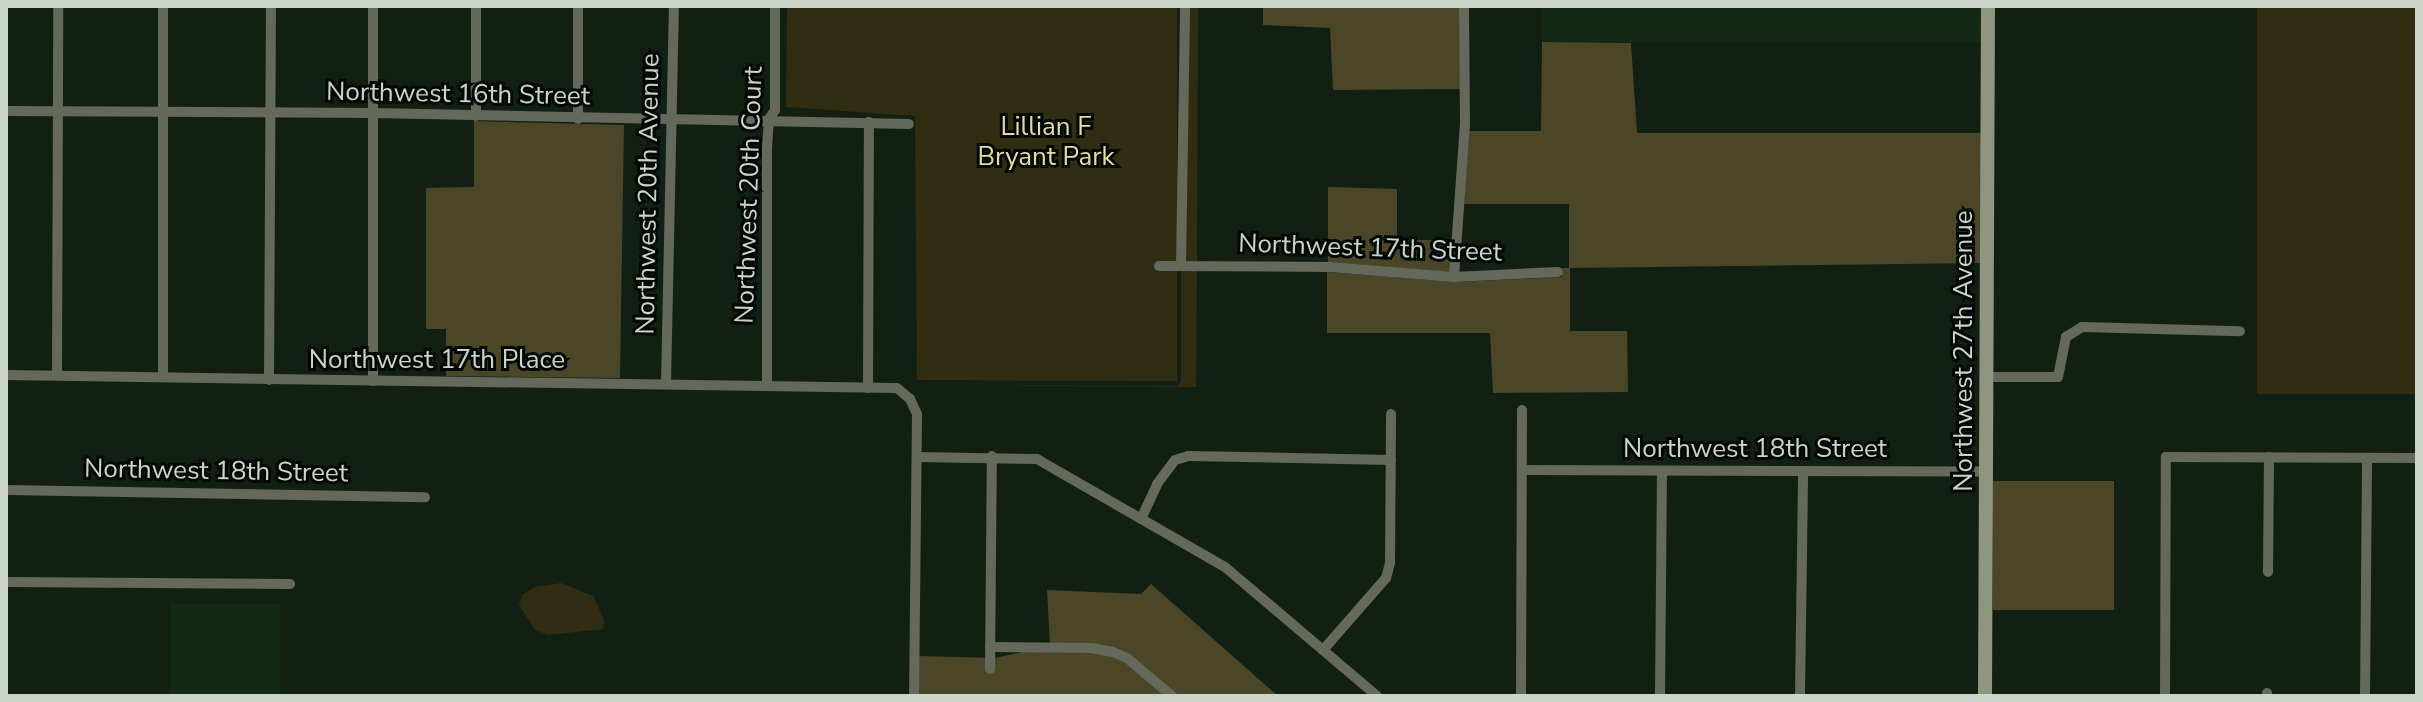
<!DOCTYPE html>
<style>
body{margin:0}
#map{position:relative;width:2423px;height:702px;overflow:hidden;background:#112012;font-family:"Nunito Sans",sans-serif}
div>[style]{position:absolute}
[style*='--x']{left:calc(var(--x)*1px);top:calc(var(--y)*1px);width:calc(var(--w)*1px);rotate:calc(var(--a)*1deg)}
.built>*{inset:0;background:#132916;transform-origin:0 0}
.green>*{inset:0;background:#312d13;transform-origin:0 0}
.forest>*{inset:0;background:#4b4627;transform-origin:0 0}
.street>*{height:10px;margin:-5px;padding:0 5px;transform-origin:5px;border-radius:5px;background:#64695c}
.secondary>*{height:14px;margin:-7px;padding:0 7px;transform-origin:7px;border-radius:7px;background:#8e9680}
span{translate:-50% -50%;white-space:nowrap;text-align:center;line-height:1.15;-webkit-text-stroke:6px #030804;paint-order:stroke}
.street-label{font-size:26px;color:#cad4cb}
.park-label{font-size:26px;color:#e4dca0}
.frame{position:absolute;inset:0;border:8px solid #cad4cb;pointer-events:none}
</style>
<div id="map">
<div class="built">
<i style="left:1542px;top:6px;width:442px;height:36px"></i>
<i style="left:280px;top:604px;width:92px;height:110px;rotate:90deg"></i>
</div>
<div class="green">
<i style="clip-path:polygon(787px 6px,1177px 6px,1177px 381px,917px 380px,915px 116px,786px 107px)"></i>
<i style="clip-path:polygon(1189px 6px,1198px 6px,1197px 261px,1185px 261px)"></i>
<i style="left:2257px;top:6px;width:160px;height:388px"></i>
<i style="clip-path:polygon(1181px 271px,1197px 271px,1196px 387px,922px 385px,1177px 386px,1181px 381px)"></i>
<i style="clip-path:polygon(561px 583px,593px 596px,604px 620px,603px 629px,548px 635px,535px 630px,519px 605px,523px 594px,535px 587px)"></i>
</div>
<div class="forest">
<i style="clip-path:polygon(1263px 6px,1460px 6px,1461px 89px,1333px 90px,1330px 28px,1263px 25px)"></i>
<i style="clip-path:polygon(1542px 42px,1631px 43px,1637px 133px,1983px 133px,1983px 263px,1570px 268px,1570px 331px,1627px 331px,1628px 392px,1493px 393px,1490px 333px,1327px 333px,1327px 272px,1457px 282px,1562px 277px,1562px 268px,1569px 268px,1569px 204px,1464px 204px,1469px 131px,1541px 131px)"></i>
<i style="clip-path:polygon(474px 121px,624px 125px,620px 378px,446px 376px,446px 329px,426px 329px,426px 188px,474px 187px)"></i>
<i style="clip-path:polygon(1328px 187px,1397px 189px,1397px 240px,1452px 240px,1450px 272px,1328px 262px)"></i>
<i style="left:2114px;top:481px;width:129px;height:121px;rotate:90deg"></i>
<i style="clip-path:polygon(1151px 584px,1278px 696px,918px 696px,919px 656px,995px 658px,1050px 646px,1047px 590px,1141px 594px)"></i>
</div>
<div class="street">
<i style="--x:373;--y:6;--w:375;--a:90"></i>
<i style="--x:476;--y:6;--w:110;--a:90"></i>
<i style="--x:578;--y:6;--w:113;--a:90"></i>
<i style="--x:6;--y:111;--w:367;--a:0.3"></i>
<i style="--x:373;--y:113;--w:536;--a:1.18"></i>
<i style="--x:1159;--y:266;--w:171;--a:0.3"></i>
<i style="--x:1330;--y:267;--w:124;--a:4.6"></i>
<i style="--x:1454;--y:277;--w:104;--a:-2.8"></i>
<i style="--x:1181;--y:266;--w:260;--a:-89.1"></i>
<i style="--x:1454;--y:277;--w:153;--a:-85.9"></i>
<i style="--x:1465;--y:124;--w:118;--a:-90.5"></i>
<i style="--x:6;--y:375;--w:891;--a:0.84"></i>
<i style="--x:897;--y:388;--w:17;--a:40"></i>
<i style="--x:910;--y:399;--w:17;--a:65"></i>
<i style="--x:917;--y:414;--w:282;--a:90.6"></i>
<i style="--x:57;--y:375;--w:369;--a:-89.8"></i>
<i style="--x:163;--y:377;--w:371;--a:-90"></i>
<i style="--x:1988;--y:377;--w:70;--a:0"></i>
<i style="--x:2058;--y:377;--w:41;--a:-78.7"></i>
<i style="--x:2066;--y:337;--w:19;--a:-32"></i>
<i style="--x:2082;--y:327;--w:158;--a:1.5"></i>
<i style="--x:269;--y:380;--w:374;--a:-89.7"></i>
<i style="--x:666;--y:384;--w:378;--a:-88.8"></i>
<i style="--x:767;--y:386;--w:238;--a:-90"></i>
<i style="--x:767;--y:148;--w:29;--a:-86"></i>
<i style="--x:769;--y:119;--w:11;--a:-56"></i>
<i style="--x:775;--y:110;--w:104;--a:-90"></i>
<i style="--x:868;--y:388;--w:266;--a:-89.8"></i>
<i style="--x:917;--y:457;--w:120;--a:1"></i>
<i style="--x:1037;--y:459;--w:217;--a:29.9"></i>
<i style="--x:1225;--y:567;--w:199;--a:40.3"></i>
<i style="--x:1523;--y:470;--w:465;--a:0.2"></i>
<i style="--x:6;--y:490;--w:419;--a:1"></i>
<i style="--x:1141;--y:519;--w:38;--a:-65"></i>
<i style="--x:1157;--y:484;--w:30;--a:-53"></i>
<i style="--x:1175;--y:460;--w:14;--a:-17"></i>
<i style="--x:1188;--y:456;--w:203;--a:1.1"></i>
<i style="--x:2268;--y:572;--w:115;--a:-89.5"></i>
<i style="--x:6;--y:582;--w:284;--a:0.4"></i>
<i style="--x:990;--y:647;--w:102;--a:0.6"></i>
<i style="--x:1092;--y:648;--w:21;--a:11"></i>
<i style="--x:1113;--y:652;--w:15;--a:23"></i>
<i style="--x:1127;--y:658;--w:59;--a:40.2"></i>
<i style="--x:1323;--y:650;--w:96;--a:-48.8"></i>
<i style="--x:1386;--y:578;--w:16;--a:-75"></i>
<i style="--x:1390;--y:563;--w:149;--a:-89.6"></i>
<i style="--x:990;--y:669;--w:213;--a:-89.5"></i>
<i style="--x:1521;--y:696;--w:286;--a:-89.8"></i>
<i style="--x:1660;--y:696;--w:225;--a:-89.5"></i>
<i style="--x:1800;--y:696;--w:225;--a:-89.2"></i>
<i style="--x:2165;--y:696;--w:239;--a:-89.8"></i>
<i style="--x:2166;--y:457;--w:251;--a:0.2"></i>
<i style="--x:2267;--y:696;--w:3;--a:-90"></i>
<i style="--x:2365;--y:696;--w:237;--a:-89.5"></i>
</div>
<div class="secondary">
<i style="--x:1985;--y:696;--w:690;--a:-89.75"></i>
</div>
<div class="street-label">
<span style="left:458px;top:94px;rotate:1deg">Northwest 16th Street</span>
<span style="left:648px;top:194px;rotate:-89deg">Northwest 20th Avenue</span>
<span style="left:749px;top:195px;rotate:-88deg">Northwest 20th Court</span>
<span style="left:1370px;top:248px;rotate:2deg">Northwest 17th Street</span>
<span style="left:1964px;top:351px;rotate:-90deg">Northwest 27th Avenue</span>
<span style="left:437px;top:360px">Northwest 17th Place</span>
<span style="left:1755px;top:449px">Northwest 18th Street</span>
<span style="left:216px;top:471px;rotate:1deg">Northwest 18th Street</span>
</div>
<div class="park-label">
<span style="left:1046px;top:142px">Lillian F<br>Bryant Park</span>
</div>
<div class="frame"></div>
</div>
